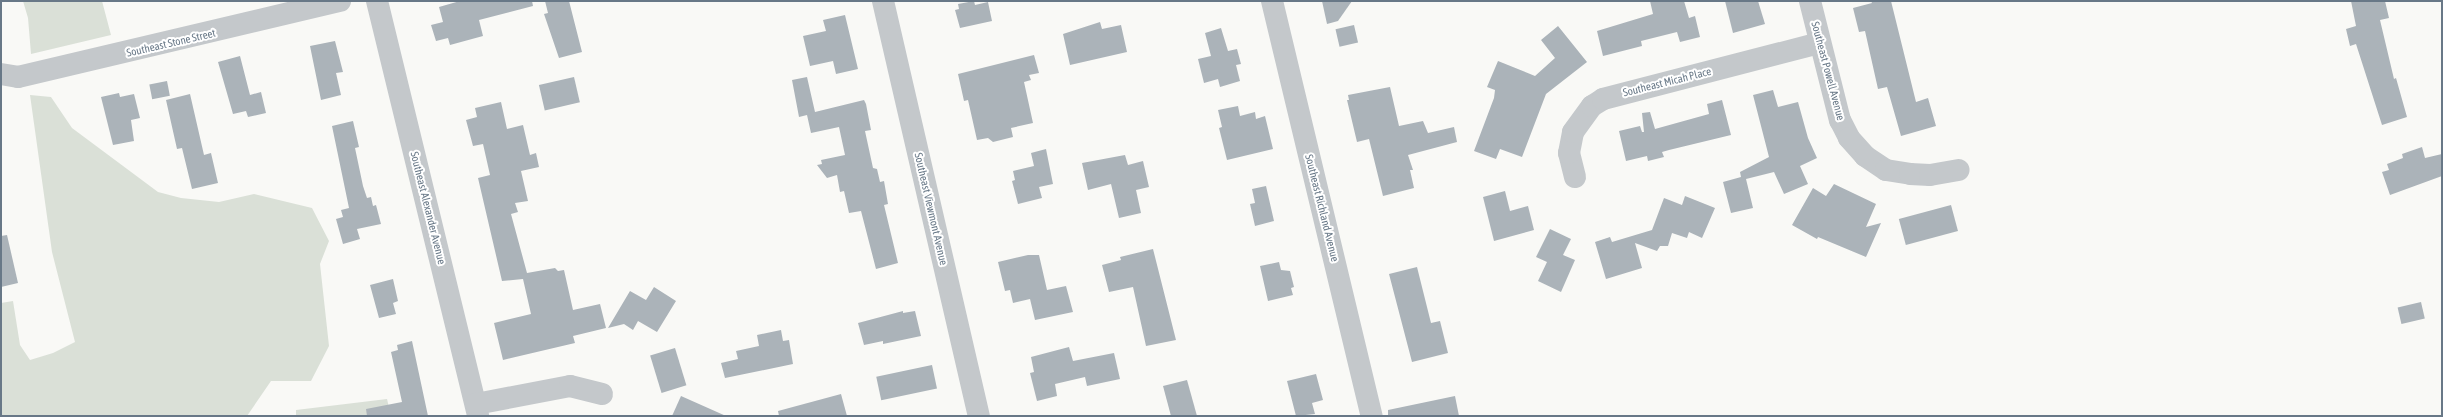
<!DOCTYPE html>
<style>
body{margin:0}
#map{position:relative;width:2443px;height:417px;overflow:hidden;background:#f9f9f6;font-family:"Asap Condensed",sans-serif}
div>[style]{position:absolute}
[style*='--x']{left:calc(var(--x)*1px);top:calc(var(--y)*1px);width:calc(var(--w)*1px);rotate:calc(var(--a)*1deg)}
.green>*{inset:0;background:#dae0d7}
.building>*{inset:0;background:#abb3b9;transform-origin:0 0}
.minor>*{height:22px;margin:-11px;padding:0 11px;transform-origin:11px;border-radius:11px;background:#c4c8cb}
span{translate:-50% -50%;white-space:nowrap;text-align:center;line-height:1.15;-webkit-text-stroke:4px #fff;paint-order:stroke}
.street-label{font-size:11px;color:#687887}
.frame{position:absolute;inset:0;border:2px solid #687887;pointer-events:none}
</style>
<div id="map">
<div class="green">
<i style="clip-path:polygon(23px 1px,102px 1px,111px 35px,31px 54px,28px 18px)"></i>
<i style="clip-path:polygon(30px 95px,51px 97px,72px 128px,158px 192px,181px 198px,219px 202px,254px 194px,312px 208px,329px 241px,320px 264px,329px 346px,311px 381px,271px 381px,247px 416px,1px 416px,1px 303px,13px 301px,20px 345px,30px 360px,53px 353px,75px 342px,52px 252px)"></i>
<i style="clip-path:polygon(387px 399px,391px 416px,296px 416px,296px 410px)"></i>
</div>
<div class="building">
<i style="clip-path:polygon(460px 1px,532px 1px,533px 6px,479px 20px,483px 36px,450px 45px,448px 38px,436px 41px,431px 25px,443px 22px,439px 7px)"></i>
<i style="clip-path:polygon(545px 1px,569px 1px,582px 52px,559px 58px,544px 14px,548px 13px)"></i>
<i style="clip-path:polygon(974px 1px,975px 5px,988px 2px,992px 21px,960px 28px,955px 10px,959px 9px,958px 4px)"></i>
<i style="clip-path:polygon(1322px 1px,1352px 1px,1338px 21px,1327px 24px)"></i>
<i style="clip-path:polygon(1650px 1px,1684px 1px,1689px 18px,1695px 16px,1700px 37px,1680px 42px,1677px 32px,1641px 41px,1642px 46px,1603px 56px,1597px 31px,1653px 14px)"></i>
<i style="clip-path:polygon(1725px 1px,1758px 1px,1765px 24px,1733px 33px)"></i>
<i style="clip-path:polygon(1871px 1px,1891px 1px,1916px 102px,1928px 98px,1936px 126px,1901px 136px,1887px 87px,1878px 89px,1865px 31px,1859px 32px,1853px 8px,1872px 3px)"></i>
<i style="clip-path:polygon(2351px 1px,2385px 1px,2389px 18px,2380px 20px,2394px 79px,2396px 78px,2407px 117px,2382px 125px,2356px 44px,2350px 46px,2346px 29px,2356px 26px)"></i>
<i style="clip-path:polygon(845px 15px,858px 69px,836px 74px,833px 61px,810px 66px,803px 36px,826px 31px,823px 20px)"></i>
<i style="clip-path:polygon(1100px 22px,1102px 29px,1121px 25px,1127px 52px,1070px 65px,1063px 34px)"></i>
<i style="left:1354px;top:25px;width:18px;height:19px;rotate:77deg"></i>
<i style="clip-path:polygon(1558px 26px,1587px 62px,1546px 94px,1522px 157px,1500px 149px,1496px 159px,1474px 151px,1494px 98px,1495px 90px,1487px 87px,1498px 61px,1535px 76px,1555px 58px,1541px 40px)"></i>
<i style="clip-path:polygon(1221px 28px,1228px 51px,1237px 49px,1241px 64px,1236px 65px,1240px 81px,1220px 87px,1218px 79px,1204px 83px,1198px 59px,1211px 56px,1205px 33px)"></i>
<i style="clip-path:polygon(335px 41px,343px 72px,336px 73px,341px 95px,321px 100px,310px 46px)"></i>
<i style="clip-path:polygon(1034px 55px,1039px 73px,1029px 75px,1031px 80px,1024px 82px,1033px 123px,1011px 128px,1013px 137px,993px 142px,988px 138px,977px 140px,968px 100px,964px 101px,958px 74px)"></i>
<i style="clip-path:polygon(240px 56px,250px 95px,261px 92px,266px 113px,248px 117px,246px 111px,233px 114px,218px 62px)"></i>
<i style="left:574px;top:77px;width:26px;height:36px;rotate:77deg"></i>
<i style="clip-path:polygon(807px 77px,815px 112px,864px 100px,866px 104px,871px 130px,865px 131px,873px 168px,877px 169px,880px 182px,884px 181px,888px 204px,884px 205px,898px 263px,876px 269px,861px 211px,849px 213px,844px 191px,840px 192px,837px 175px,827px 178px,817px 165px,822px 164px,821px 160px,845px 155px,839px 127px,811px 133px,807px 115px,799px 117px,792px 80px)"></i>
<i style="left:167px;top:81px;width:15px;height:18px;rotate:79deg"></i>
<i style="clip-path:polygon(1390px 87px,1399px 126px,1423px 121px,1428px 133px,1454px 127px,1457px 142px,1408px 155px,1413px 170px,1410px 170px,1414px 188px,1383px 196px,1369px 139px,1357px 142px,1347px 100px,1349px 100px,1348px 95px)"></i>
<i style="clip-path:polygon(1773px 90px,1778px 107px,1798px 102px,1808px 138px,1817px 158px,1800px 166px,1808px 184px,1784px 194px,1774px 172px,1746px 179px,1753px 208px,1731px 213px,1723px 182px,1741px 177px,1740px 172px,1769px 157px,1753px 95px)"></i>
<i style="clip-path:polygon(119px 93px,120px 97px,134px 94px,140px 118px,131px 120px,134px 141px,113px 145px,101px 97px)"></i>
<i style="clip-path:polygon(190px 94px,204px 155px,211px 153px,218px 183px,192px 189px,182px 148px,177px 149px,166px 100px)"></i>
<i style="clip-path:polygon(1722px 100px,1731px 135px,1669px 150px,1662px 152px,1664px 157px,1648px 161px,1647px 156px,1626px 161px,1619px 131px,1640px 126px,1642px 132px,1644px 132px,1642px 113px,1650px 112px,1655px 129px,1709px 114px,1707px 104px)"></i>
<i style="clip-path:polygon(501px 102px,507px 129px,523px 125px,530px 155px,536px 153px,539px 167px,521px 171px,528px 201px,515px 203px,518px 212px,511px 214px,527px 273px,555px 268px,558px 271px,564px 270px,573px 310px,600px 304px,606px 328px,573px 336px,575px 343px,503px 360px,494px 323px,531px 314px,523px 279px,502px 281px,478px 178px,490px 175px,483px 144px,473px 146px,466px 120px,477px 117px,475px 108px)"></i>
<i style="clip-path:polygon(1238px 106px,1240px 116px,1255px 112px,1256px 119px,1265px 116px,1273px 149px,1227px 160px,1219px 128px,1222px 127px,1218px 110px)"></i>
<i style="clip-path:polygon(353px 121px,359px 147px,355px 148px,363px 186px,367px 198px,371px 197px,373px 206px,376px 205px,381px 224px,357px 229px,360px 239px,343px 244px,336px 219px,343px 217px,341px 210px,349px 208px,332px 126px)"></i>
<i style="clip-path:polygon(2422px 147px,2425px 158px,2442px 154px,2442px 176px,2390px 195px,2382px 172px,2389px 170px,2387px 164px,2403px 158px,2402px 154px)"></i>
<i style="clip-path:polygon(1046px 149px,1053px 184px,1039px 187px,1042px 198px,1018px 204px,1012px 181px,1015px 180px,1013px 171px,1034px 166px,1031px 153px)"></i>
<i style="clip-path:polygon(1125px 155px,1128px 165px,1143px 161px,1149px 187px,1136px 190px,1141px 213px,1119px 218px,1111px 184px,1088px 190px,1082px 163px)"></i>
<i style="clip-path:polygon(1834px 184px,1876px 204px,1866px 227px,1881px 223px,1866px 257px,1818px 237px,1817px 239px,1792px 225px,1813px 188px,1826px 196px)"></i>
<i style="clip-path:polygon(1266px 186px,1274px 221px,1255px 226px,1250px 204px,1255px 203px,1252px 189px)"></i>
<i style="clip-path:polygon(1505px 191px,1510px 211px,1528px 206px,1534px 230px,1494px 241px,1483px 197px)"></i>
<i style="clip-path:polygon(1685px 196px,1715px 208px,1702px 238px,1689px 232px,1687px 238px,1672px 233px,1668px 246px,1660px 246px,1657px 251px,1635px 243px,1642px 268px,1606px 279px,1595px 242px,1610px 237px,1612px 242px,1652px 230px,1664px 198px,1682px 205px)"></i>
<i style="left:1951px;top:205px;width:27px;height:54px;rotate:75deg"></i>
<i style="clip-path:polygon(1550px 229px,1571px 239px,1563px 255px,1575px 260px,1561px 292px,1538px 281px,1547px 262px,1536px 257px)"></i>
<i style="clip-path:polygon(7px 235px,18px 283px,1px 287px,1px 236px)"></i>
<i style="clip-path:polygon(1153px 249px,1176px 340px,1146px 346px,1133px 287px,1109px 292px,1102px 265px,1121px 260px,1120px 257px)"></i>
<i style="clip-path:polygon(1028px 255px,1039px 255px,1047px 290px,1066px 286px,1073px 312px,1035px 320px,1030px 299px,1013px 303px,1010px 290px,1005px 291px,998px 262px)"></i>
<i style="clip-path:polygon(1279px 262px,1281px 270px,1290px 271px,1294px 287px,1291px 288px,1293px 295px,1268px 301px,1260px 266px)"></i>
<i style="clip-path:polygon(1417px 267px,1431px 323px,1440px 321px,1448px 353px,1412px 362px,1389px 274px)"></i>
<i style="clip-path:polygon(393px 279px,398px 301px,393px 303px,396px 314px,379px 318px,370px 285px)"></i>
<i style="clip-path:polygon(654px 287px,676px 301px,657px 332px,638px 321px,633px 330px,624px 324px,608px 328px,630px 291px,646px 300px)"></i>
<i style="left:2421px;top:302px;width:17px;height:24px;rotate:77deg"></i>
<i style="clip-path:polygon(903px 311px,903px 313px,915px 311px,921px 336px,883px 344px,883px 341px,864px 345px,858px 323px)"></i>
<i style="clip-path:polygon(781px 330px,783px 341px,789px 340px,793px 364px,725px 378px,721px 363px,738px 359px,736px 351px,759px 346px,757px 335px)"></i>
<i style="clip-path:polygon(412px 341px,428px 416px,367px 416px,366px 409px,402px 402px,391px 352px,398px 350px,397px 345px)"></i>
<i style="clip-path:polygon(1069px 347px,1073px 361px,1114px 353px,1120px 379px,1087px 386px,1085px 377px,1055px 384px,1057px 396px,1037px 401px,1030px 373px,1034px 372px,1031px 357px)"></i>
<i style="left:675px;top:348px;width:39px;height:26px;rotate:73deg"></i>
<i style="left:932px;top:365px;width:24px;height:57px;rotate:78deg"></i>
<i style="clip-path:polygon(1316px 374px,1323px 400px,1312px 403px,1315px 414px,1296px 416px,1287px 381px)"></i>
<i style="clip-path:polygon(1187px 380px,1197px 416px,1171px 416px,1163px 386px)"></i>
<i style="clip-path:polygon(841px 394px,847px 416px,779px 416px,778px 411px)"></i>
<i style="clip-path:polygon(681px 396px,726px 416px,672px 416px)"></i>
<i style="clip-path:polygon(1455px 396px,1459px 416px,1388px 416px,1388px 410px)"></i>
</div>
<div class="minor">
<i style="--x:377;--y:1;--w:427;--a:76.3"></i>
<i style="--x:883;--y:1;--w:426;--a:77"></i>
<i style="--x:1272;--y:1;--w:427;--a:76.5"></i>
<i style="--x:1810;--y:1;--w:123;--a:75.9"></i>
<i style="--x:1840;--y:120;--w:20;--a:63"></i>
<i style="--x:1849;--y:138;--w:24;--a:48"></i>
<i style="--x:1865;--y:156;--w:25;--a:34"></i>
<i style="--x:1886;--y:170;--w:24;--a:9"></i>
<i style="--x:1910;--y:174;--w:20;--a:3"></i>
<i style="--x:1930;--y:175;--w:29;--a:-10"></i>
<i style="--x:1;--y:74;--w:17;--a:10"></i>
<i style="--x:18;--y:77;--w:331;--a:-13.3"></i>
<i style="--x:1575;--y:177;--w:25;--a:-104"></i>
<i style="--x:1569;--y:153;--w:21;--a:-79"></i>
<i style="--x:1573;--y:132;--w:32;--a:-54"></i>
<i style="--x:1592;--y:106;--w:13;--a:-32"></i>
<i style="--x:1603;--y:99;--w:224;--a:-14.5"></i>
<i style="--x:476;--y:404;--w:96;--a:-10.8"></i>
<i style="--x:570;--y:386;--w:33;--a:14"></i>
</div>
<div class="street-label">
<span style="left:171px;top:43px;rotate:-13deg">Southeast Stone Street</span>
<span style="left:1828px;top:71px;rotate:75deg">Southeast Powell Avenue</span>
<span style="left:1667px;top:82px;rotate:-14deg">Southeast Micah Place</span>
<span style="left:428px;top:208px;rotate:76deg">Southeast Alexander Avenue</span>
<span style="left:1322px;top:208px;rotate:76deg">Southeast Richland Avenue</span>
<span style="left:931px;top:209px;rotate:77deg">Southeast Viewmont Avenue</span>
</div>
<div class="frame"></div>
</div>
